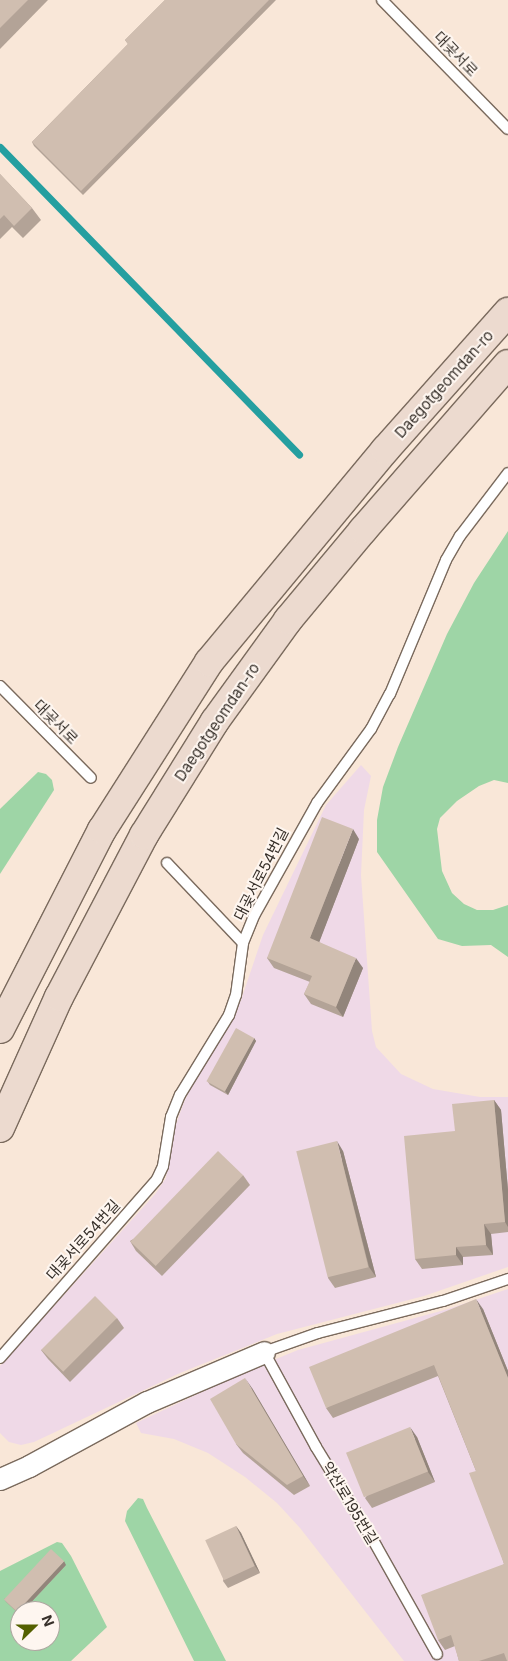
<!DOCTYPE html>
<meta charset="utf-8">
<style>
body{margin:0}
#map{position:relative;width:508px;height:1661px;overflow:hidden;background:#f9e7d8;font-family:Inter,"Noto Sans KR",sans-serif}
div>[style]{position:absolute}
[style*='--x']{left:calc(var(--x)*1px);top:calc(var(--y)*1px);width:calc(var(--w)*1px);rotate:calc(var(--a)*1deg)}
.industrial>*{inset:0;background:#efd9e7}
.green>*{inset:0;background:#9ed5a6}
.stream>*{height:7px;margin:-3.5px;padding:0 3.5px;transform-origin:3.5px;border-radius:3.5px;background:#259fa0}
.roads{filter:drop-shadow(1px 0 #7a6a5d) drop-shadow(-1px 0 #7a6a5d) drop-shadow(0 1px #7a6a5d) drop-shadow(0 -1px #7a6a5d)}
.lane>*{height:10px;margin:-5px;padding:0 5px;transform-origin:5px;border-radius:5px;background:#fff}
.street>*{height:21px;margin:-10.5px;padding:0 10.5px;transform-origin:10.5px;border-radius:10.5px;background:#fff}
.secondary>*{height:28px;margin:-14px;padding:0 14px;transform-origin:14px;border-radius:14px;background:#ecdacf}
.wall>*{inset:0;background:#b3a397}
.shaded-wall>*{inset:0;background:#92857b}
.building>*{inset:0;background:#d0beb0;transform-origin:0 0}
span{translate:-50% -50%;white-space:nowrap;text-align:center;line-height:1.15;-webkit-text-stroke:4px #fef6f0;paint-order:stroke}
.street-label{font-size:15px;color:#37302a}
.north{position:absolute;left:10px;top:1601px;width:50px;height:50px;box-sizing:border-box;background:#fef6f0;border:1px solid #aea7a1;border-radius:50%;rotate:68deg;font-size:14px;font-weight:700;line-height:20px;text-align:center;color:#37302a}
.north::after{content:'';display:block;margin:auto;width:18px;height:22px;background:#546000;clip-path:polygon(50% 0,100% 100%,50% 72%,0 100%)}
</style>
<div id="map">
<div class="industrial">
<i style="clip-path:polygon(361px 765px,371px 776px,364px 810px,361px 875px,372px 1031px,376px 1047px,401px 1074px,433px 1089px,480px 1097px,508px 1097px,508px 1267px,424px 1296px,277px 1334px,180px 1373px,34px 1442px,21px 1445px,9px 1442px,0 1433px,0 1366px,156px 1193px,166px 1178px,172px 1135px,184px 1102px,200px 1068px,230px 1024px,241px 1000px,263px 935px,326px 805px)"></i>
<i style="clip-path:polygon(508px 1289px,508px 1661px,404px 1661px,300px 1528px,277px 1503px,245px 1477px,208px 1453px,174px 1439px,141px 1433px,136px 1423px,249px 1370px,298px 1350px,448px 1309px)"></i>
</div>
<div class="green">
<i style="clip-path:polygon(508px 531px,508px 783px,494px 780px,479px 786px,457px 801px,440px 818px,437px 829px,442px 871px,452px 893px,464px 904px,477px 910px,493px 910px,508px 905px,508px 957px,491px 945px,462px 946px,438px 939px,377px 852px,377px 820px,383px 787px,398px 747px,447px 634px,474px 583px)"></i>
<i style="clip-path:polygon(38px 772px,46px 774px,52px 780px,54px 790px,0 874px,0 809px)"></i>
<i style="clip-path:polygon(138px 1498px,143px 1499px,147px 1508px,226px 1661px,194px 1661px,125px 1521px,127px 1511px)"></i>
<i style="clip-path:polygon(evenodd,57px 1542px,62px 1543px,71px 1556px,107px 1627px,71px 1661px,0 1661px,0 1571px,57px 1542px,20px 1611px,50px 1611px,50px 1641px,20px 1641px,20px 1611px)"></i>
</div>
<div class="stream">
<i style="--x:0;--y:147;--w:429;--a:45.8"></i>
</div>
<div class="roads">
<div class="lane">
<i style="--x:382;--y:0;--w:180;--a:45.7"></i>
<i style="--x:0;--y:686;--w:129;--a:45.3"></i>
<i style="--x:167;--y:863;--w:110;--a:46.5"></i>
<i style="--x:0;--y:1358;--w:238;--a:-48.7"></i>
<i style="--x:157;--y:1179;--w:14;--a:-65"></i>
<i style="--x:163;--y:1166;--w:50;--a:-80.7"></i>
<i style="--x:171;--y:1117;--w:24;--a:-68"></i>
<i style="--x:180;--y:1095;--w:94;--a:-58.5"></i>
<i style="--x:229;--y:1015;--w:21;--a:-71"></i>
<i style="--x:236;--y:995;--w:52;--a:-82.3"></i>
<i style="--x:243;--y:943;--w:31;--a:-68"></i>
<i style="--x:255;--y:914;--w:127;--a:-60.8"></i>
<i style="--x:317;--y:803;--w:92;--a:-53.9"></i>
<i style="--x:371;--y:729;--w:40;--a:-62"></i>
<i style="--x:390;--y:694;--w:145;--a:-67.3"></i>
<i style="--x:446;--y:560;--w:28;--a:-60"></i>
<i style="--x:460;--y:536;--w:79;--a:-52.7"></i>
<i style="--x:437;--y:1654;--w:131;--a:-119.3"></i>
<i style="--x:373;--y:1540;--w:109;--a:-121.5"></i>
<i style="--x:316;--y:1447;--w:108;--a:-118.7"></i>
<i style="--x:264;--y:1352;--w:57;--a:-19.4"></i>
<i style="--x:318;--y:1333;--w:129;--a:-14.4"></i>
<i style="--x:443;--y:1301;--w:69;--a:-18.7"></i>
</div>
<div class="street">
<i style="--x:0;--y:1479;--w:32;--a:-24"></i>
<i style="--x:29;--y:1466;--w:134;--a:-28.5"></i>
<i style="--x:147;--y:1402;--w:127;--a:-23.1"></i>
</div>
<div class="secondary">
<i style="--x:0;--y:1029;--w:224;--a:-62.9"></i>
<i style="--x:102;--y:830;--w:199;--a:-57.5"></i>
<i style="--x:209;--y:662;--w:276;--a:-50.3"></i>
<i style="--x:385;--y:450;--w:185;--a:-48.3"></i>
<i style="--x:0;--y:1128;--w:144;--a:-65.8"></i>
<i style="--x:59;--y:997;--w:183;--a:-62.3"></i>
<i style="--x:144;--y:835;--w:134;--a:-58.1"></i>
<i style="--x:215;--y:721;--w:125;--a:-54.1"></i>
<i style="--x:288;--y:620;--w:117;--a:-50.2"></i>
<i style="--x:363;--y:530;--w:220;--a:-48.9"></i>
</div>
</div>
<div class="wall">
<i style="clip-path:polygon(0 0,48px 0,0 49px)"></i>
<i style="clip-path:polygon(165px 0,276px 0,83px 195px,34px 146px,32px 142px,128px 44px,125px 40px)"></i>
<i style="clip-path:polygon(0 174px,32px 208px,41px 220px,23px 238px,12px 227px,0 239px)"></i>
<i style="clip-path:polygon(359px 839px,319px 942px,363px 968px,343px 1017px,311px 1004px,304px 994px,310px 982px,274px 968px,267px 958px)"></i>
<i style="clip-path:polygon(254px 1038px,256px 1041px,228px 1095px,210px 1085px,208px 1082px)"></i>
<i style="clip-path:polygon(494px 1100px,501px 1110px,508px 1190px,508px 1232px,491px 1234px,493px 1255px,463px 1257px,463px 1265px,422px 1269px,415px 1259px,455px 1131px)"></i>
<i style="clip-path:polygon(343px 1151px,376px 1277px,335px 1288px,328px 1278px)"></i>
<i style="clip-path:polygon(243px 1175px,250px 1185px,162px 1276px,136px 1251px,130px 1241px)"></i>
<i style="clip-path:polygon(483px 1309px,508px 1371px,508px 1661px,459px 1661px,455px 1646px,445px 1650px,438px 1640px,504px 1564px,476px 1471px,438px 1376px,333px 1418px,326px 1408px)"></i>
<i style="clip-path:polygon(117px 1318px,124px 1328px,70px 1382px,48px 1359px,41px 1350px)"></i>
<i style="clip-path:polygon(252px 1388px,310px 1486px,294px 1495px,243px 1453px,236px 1444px)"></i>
<i style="clip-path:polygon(417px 1437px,435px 1482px,372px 1508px,365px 1498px)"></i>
<i style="clip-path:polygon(236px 1526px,241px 1533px,260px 1573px,228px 1588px,223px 1581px)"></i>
<i style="clip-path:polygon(66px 1565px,23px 1611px,20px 1611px,20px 1615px,6px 1602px,4px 1599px)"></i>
</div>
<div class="shaded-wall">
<i style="clip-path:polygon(353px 829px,359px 839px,317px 948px,310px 938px)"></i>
<i style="clip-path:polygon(356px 958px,363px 968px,343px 1017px,336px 1007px)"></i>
<i style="clip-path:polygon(254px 1038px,256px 1041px,228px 1095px,225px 1091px)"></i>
<i style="clip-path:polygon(494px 1100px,501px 1110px,508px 1190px,508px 1227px,505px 1222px)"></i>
<i style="clip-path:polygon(337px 1141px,343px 1151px,376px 1277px,369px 1267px)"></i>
<i style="clip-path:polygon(484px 1224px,491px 1234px,493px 1255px,486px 1245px)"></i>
<i style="clip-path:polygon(456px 1247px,463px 1257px,463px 1265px,456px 1255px)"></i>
<i style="clip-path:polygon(476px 1299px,483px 1309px,508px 1371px,508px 1378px)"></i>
<i style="clip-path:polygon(245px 1378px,252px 1388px,310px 1486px,303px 1476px)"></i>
<i style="clip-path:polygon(410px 1427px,417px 1437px,435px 1482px,428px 1472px)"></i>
<i style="clip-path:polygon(236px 1526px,241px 1533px,260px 1573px,255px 1566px)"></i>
<i style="clip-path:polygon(64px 1561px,66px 1565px,23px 1611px,20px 1611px,20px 1615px,17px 1611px)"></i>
</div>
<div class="building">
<i style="clip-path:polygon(0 0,28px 0,0 28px)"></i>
<i style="clip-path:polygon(165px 0,269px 0,81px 191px,32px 142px,128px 44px,125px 40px)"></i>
<i style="clip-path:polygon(0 174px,32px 208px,14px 226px,4px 215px,0 219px)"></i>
<i style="clip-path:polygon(322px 817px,353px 829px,310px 938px,356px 958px,336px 1007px,304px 994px,312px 976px,267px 958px)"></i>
<i style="left:236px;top:1028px;width:21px;height:61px;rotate:29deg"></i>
<i style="clip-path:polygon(494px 1100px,505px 1222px,484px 1224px,486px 1245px,456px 1247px,456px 1255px,415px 1259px,404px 1136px,455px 1131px,452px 1104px)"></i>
<i style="left:337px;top:1141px;width:130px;height:42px;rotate:76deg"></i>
<i style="left:218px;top:1151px;width:35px;height:126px;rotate:44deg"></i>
<i style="left:95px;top:1296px;width:31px;height:76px;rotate:45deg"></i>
<i style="clip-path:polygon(476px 1299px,508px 1378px,508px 1661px,507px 1661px,504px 1653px,479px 1661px,459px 1661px,451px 1635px,438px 1640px,421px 1595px,504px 1564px,469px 1473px,476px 1471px,434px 1365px,326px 1408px,309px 1367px)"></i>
<i style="clip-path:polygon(245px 1378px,303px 1476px,287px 1485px,236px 1444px,210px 1399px)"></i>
<i style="left:410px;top:1427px;width:48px;height:69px;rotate:68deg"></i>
<i style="left:236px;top:1526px;width:44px;height:34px;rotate:65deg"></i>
<i style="left:51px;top:1549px;width:18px;height:69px;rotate:43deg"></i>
</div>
<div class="street-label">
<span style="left:456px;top:54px;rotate:46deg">대곶서로</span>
<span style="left:444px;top:384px;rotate:-48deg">Daegotgeomdan-ro</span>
<span style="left:56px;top:722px;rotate:45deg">대곶서로</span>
<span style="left:217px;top:722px;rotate:-56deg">Daegotgeomdan-ro</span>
<span style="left:261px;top:874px;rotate:-63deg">대곶서로54번길</span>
<span style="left:83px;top:1240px;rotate:-48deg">대곶서로54번길</span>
<span style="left:350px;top:1503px;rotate:59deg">약산로195번길</span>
</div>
<div class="north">N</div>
</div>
